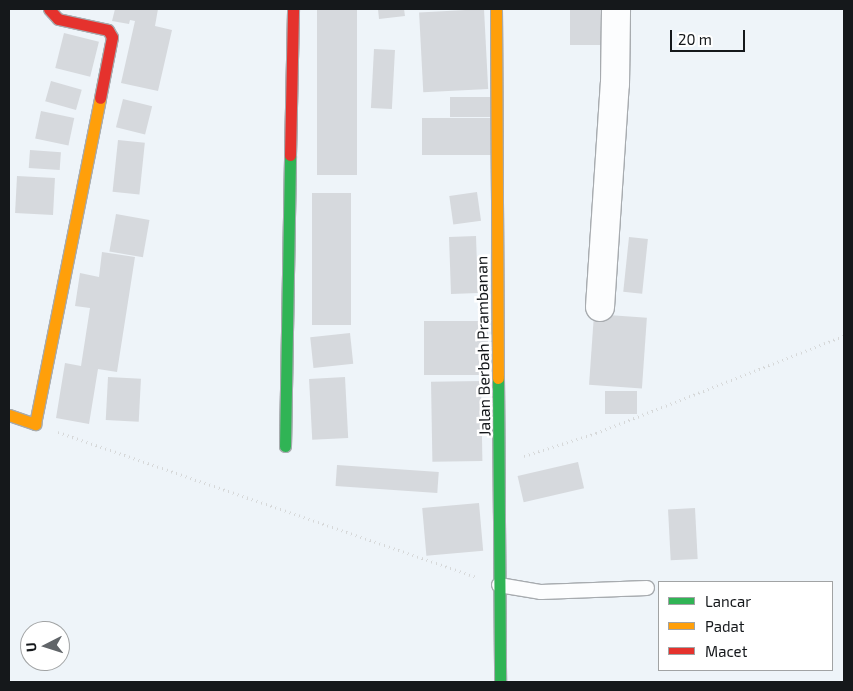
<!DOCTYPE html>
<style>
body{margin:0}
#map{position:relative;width:853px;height:691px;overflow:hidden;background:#eef4f9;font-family:"Exo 2",sans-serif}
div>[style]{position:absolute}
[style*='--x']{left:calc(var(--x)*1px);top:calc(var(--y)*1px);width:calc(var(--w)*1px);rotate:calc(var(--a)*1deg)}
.building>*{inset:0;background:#d6d9dd;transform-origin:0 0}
.path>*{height:3px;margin-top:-1.5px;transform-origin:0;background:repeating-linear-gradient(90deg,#d6d8d9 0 1px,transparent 0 5px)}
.roads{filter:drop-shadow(1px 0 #a7abaf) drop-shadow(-1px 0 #a7abaf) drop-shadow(0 1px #a7abaf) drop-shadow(0 -1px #a7abaf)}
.lane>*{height:14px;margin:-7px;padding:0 7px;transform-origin:7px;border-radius:7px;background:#fcfdfe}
.street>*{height:28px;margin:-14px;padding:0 14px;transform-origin:14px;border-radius:14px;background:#fcfdfe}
.fast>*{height:11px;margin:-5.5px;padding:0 5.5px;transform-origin:5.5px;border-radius:5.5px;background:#30b455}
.slow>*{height:11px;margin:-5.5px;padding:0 5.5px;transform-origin:5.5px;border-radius:5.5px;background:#ff9f0a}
.jam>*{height:11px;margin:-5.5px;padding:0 5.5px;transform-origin:5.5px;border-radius:5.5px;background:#e5322d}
span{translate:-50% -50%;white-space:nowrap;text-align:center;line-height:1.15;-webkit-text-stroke:5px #fff;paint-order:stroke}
.street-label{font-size:16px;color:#15181b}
.frame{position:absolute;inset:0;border:10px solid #15181b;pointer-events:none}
.legend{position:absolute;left:658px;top:581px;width:175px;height:90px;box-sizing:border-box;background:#fff;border:1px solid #a1a3a4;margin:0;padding:6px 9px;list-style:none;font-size:15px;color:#15181b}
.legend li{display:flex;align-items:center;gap:10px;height:25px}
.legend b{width:25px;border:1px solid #a1a3a4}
.north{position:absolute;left:20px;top:621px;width:50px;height:50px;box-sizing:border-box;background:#fff;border:1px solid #a1a3a4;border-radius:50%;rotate:265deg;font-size:14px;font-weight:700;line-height:20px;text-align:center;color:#15181b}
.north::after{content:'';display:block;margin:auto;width:18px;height:22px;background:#616569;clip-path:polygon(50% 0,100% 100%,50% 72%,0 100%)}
.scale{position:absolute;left:670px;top:30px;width:75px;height:22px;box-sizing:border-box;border:2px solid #15181b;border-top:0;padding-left:6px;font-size:15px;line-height:18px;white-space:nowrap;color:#15181b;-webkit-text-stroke:4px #fff;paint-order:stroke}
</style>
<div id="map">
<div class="building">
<i style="clip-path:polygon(115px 9px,158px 9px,155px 26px,172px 30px,158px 91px,121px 83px,135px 21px,130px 20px,129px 24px,112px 21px)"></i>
<i style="left:317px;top:9px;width:40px;height:166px"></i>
<i style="clip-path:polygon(378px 9px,404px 9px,405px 16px,379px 19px)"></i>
<i style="left:484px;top:9px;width:80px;height:65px;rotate:87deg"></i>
<i style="left:570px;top:9px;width:40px;height:36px"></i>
<i style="left:64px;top:33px;width:36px;height:36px;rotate:14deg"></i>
<i style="left:374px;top:49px;width:21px;height:59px;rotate:3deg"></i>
<i style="left:51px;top:81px;width:32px;height:21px;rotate:16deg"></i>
<i style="left:450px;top:97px;width:41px;height:20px"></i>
<i style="left:123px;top:99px;width:30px;height:29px;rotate:14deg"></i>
<i style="left:41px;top:111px;width:34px;height:28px;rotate:12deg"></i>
<i style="left:491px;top:118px;width:37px;height:69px;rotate:90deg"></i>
<i style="left:118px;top:140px;width:27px;height:52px;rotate:6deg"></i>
<i style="left:30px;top:150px;width:31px;height:18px;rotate:4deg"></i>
<i style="left:17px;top:176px;width:38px;height:37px;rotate:3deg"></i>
<i style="left:477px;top:192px;width:29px;height:28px;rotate:82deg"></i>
<i style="left:312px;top:193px;width:39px;height:132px"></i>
<i style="left:116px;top:214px;width:34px;height:38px;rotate:10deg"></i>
<i style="left:476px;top:236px;width:57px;height:27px;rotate:88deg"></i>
<i style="left:629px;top:237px;width:19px;height:55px;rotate:6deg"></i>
<i style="clip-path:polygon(102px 252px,135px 257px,117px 372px,98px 369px,89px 424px,56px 418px,65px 363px,81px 366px,90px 308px,75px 306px,80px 273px,99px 277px)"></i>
<i style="left:594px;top:314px;width:53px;height:71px;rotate:4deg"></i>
<i style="left:424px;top:321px;width:64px;height:54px"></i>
<i style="left:350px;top:333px;width:31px;height:40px;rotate:84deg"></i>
<i style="left:108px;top:377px;width:33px;height:43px;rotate:3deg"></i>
<i style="left:345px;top:377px;width:61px;height:36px;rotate:87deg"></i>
<i style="left:481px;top:381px;width:80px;height:50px;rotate:89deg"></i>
<i style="left:605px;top:391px;width:32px;height:23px"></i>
<i style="left:578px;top:462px;width:27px;height:62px;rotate:77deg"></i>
<i style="left:337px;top:465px;width:102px;height:21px;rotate:4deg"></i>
<i style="left:479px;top:503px;width:48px;height:57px;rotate:85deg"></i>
<i style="left:695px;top:508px;width:51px;height:27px;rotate:87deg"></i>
</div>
<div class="path">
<i style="--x:58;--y:432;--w:441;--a:19.1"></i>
<i style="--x:524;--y:456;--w:76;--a:-17.7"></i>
<i style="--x:596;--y:433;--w:266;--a:-21.4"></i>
</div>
<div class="roads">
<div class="lane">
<i style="--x:499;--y:585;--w:43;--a:9.5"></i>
<i style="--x:541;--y:592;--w:106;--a:-2.2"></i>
</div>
<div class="street">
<i style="--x:600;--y:307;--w:224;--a:-86.2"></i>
<i style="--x:615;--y:84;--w:75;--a:-89.2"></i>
</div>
<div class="fast">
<i style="--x:498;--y:378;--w:304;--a:89.6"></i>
<i style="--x:285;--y:446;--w:291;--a:-89"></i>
</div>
<div class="slow">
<i style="--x:496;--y:9;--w:369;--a:89.7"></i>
<i style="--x:9;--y:415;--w:28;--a:19"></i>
<i style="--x:35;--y:424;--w:332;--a:-78.7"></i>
</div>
<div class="jam">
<i style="--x:49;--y:9;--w:13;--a:48"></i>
<i style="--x:58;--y:19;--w:51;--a:12.4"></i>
<i style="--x:108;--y:30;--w:8;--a:60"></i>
<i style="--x:112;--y:37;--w:62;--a:101.1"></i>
<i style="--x:290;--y:155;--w:146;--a:-88.8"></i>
</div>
</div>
<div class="street-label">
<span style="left:483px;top:346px;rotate:-91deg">Jalan Berbah Prambanan</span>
</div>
<div class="frame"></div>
<ul class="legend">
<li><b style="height:6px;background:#30b455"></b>Lancar</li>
<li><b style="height:6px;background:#ff9f0a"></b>Padat</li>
<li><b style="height:6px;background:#e5322d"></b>Macet</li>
</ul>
<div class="north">U</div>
<div class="scale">20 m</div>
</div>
